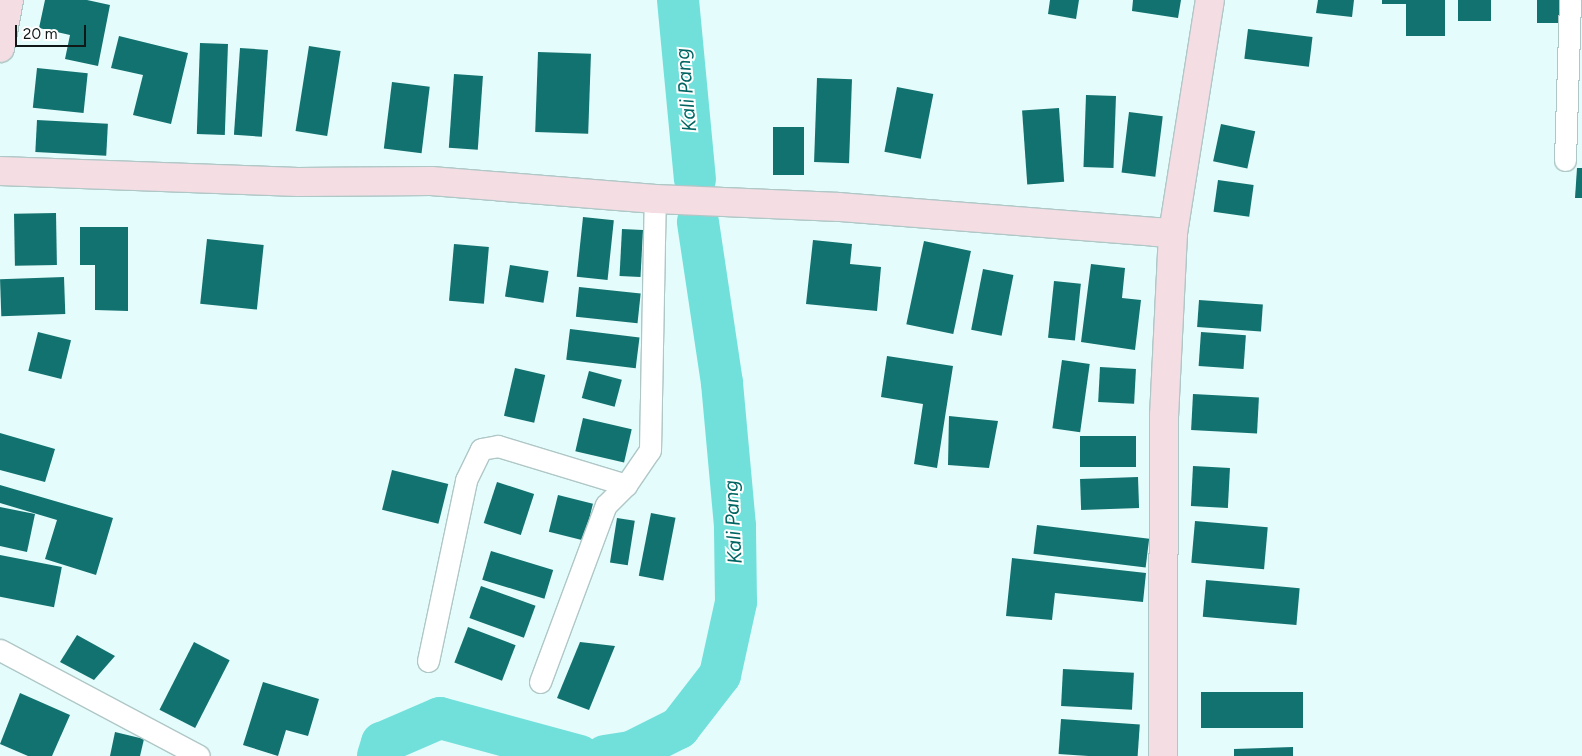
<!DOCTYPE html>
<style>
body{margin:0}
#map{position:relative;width:1582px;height:756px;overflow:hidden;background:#e4fcfb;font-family:Figtree,sans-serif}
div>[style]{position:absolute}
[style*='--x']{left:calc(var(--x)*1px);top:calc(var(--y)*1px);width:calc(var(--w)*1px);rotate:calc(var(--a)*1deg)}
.river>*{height:42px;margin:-21px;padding:0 21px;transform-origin:21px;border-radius:21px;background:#71e0db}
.building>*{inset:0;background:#12726f;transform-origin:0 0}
.roads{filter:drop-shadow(1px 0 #afc7c6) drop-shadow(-1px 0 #afc7c6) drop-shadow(0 1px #afc7c6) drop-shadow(0 -1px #afc7c6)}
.street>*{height:21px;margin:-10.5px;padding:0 10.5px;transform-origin:10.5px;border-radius:10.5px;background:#fff}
.secondary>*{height:28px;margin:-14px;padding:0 14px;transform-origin:14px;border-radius:14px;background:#f4dde3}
span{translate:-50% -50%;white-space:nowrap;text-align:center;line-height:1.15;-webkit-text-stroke:4px #fff;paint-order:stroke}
.water-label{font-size:20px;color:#006562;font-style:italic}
.scale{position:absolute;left:15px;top:25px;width:71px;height:22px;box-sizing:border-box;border:2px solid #101818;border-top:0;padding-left:6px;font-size:15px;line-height:18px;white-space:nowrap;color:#101818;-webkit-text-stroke:4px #fff;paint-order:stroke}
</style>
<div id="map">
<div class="river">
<i style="--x:678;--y:0;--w:180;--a:84.6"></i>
<i style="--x:378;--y:756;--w:14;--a:-73"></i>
<i style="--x:382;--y:743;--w:63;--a:-23.3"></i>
<i style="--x:440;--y:718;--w:145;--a:15.2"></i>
<i style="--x:605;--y:756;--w:26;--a:-9"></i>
<i style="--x:631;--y:752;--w:54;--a:-26.6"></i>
<i style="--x:679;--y:728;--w:67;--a:-52.3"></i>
<i style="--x:720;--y:675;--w:75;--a:-77.6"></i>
<i style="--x:736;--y:602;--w:76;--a:-90.8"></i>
<i style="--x:735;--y:526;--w:144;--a:-95.2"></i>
<i style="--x:722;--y:383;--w:163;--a:-98.5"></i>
</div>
<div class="building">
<i style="clip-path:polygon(45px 0,87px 0,110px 5px,98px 66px,65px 59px,70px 35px,39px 28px)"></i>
<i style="clip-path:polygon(1050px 0,1079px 0,1076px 19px,1048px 14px)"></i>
<i style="clip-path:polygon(1133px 0,1181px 0,1178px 18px,1132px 11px)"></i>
<i style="clip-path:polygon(1318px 0,1354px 0,1352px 17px,1316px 13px)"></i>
<i style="clip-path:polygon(1382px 0,1445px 0,1445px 36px,1406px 36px,1406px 4px,1382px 4px)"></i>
<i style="left:1458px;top:0;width:33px;height:21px"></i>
<i style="left:1537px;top:0;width:23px;height:23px"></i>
<i style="left:1248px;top:29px;width:65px;height:30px;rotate:7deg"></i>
<i style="clip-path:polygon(119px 36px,188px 53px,171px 124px,133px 115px,143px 75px,111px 68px)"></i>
<i style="left:200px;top:43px;width:28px;height:91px;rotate:2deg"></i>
<i style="left:309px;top:46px;width:32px;height:86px;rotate:9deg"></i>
<i style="left:240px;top:48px;width:28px;height:87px;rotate:4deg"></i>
<i style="left:538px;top:52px;width:53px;height:80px;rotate:2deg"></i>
<i style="left:37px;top:68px;width:51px;height:40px;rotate:6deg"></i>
<i style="left:454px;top:74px;width:29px;height:74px;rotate:4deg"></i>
<i style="left:817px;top:78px;width:35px;height:84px;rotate:2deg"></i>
<i style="left:392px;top:82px;width:38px;height:67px;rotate:7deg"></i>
<i style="left:897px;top:87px;width:37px;height:66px;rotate:11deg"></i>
<i style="left:1086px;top:95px;width:30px;height:72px;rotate:2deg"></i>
<i style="left:1059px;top:108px;width:74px;height:37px;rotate:86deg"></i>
<i style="left:1129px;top:112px;width:34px;height:61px;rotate:7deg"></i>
<i style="left:37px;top:120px;width:71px;height:32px;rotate:3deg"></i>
<i style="left:1221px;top:124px;width:35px;height:38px;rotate:12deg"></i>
<i style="left:773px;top:127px;width:31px;height:48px"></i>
<i style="clip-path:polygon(1577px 168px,1582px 168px,1582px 198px,1575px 198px)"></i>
<i style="left:1218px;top:180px;width:36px;height:32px;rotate:8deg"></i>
<i style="left:56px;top:213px;width:52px;height:42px;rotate:89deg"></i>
<i style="left:583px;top:217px;width:31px;height:60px;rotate:6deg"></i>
<i style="clip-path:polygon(80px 227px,128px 227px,128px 311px,95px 310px,95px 265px,80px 265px)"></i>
<i style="left:622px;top:229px;width:21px;height:47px;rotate:3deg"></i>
<i style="left:207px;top:239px;width:57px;height:65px;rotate:6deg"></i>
<i style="clip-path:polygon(813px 240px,852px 244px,850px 264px,881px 267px,877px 311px,806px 304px)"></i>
<i style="left:924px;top:241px;width:48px;height:85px;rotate:12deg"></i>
<i style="left:454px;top:244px;width:35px;height:57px;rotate:5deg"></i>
<i style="clip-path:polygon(1091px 264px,1125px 268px,1122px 298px,1141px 300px,1135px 350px,1081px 342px)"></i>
<i style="left:510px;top:265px;width:39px;height:32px;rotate:9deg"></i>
<i style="left:983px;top:269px;width:31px;height:62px;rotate:11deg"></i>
<i style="left:64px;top:277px;width:37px;height:64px;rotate:88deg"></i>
<i style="left:1054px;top:281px;width:27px;height:57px;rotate:6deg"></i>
<i style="left:579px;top:287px;width:62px;height:30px;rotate:6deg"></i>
<i style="left:1199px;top:300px;width:64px;height:27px;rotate:4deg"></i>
<i style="left:570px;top:329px;width:70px;height:31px;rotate:7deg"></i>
<i style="left:38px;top:332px;width:34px;height:40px;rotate:14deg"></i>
<i style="left:1201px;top:332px;width:45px;height:34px;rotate:4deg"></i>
<i style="clip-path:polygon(887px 356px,953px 366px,937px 468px,914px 464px,923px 404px,881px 397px)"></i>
<i style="left:1062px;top:360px;width:28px;height:69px;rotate:8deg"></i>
<i style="left:1100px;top:367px;width:36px;height:35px;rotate:3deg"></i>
<i style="left:515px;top:368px;width:31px;height:49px;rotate:13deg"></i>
<i style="left:589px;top:371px;width:34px;height:28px;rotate:15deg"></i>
<i style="left:1193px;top:394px;width:66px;height:36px;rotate:3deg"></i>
<i style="clip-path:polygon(949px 416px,998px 421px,989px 468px,948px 465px)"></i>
<i style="left:583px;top:418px;width:50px;height:34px;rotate:13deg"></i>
<i style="clip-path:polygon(0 433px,55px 449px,45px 482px,0 470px)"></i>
<i style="left:1080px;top:436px;width:56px;height:31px"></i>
<i style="left:1193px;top:466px;width:37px;height:40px;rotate:3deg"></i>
<i style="left:392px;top:470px;width:58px;height:41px;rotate:14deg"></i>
<i style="left:1138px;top:477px;width:31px;height:58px;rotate:88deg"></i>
<i style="left:497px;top:482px;width:39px;height:43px;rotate:18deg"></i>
<i style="clip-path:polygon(0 485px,113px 518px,96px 575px,45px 559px,57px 520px,0 503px)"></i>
<i style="left:558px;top:495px;width:36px;height:38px;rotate:14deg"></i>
<i style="clip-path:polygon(0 507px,35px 514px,27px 552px,0 546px)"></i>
<i style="left:651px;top:513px;width:25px;height:64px;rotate:11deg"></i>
<i style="left:617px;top:518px;width:18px;height:45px;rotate:9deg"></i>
<i style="left:1195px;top:521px;width:73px;height:42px;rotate:5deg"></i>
<i style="left:1037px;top:525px;width:113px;height:29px;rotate:7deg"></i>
<i style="left:491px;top:551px;width:65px;height:30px;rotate:17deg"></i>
<i style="left:0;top:555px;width:63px;height:41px;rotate:11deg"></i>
<i style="clip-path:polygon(1012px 558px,1146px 573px,1143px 602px,1055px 593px,1052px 620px,1006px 616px)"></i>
<i style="left:1206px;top:580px;width:94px;height:37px;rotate:5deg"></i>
<i style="left:481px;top:586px;width:58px;height:34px;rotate:20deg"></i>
<i style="left:468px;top:627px;width:51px;height:38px;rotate:21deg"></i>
<i style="clip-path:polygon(77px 635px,115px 656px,94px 680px,60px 662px)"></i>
<i style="left:194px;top:642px;width:40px;height:76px;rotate:27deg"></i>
<i style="clip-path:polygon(580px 642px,615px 646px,589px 710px,557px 698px)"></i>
<i style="left:1063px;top:669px;width:71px;height:37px;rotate:3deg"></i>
<i style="clip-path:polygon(263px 682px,319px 699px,308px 736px,286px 730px,278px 756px,243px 745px)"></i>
<i style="left:1303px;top:692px;width:36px;height:102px;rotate:90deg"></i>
<i style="clip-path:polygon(20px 693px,70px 715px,52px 756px,28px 756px,0 744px)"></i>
<i style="left:1061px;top:719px;width:79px;height:35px;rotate:4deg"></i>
<i style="clip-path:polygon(115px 732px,144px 739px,140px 756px,110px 756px)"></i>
<i style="clip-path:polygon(1293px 747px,1293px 756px,1234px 756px,1234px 749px)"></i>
</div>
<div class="roads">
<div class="street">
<i style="--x:1565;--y:160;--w:160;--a:-88.2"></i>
<i style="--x:0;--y:650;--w:225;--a:28"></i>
<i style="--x:428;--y:661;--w:185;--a:-78.1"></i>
<i style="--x:466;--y:480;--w:34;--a:-64"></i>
<i style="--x:481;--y:449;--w:17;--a:-10"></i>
<i style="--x:498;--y:446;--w:134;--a:16.9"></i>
<i style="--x:540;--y:682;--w:189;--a:-69.6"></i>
<i style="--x:606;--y:505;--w:28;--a:-45"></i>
<i style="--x:626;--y:485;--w:42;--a:-55.6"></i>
<i style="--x:650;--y:450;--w:251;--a:-88.9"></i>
</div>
<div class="secondary">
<i style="--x:0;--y:48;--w:49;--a:-79.4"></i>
<i style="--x:0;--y:171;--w:298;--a:2.1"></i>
<i style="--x:298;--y:182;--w:133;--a:-0.4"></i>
<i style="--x:431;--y:181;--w:225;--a:4.6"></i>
<i style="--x:655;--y:199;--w:184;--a:2.5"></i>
<i style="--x:839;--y:207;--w:335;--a:4.5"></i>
<i style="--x:1173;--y:233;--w:236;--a:-81"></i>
<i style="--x:1155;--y:232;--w:18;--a:3"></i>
<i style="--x:1173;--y:233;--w:182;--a:92.8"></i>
<i style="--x:1164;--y:415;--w:341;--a:90.2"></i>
</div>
</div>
<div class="water-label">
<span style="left:686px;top:90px;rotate:-95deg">Kali Pang</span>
<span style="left:733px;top:522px;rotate:-93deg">Kali Pang</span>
</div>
<div class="scale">20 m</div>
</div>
